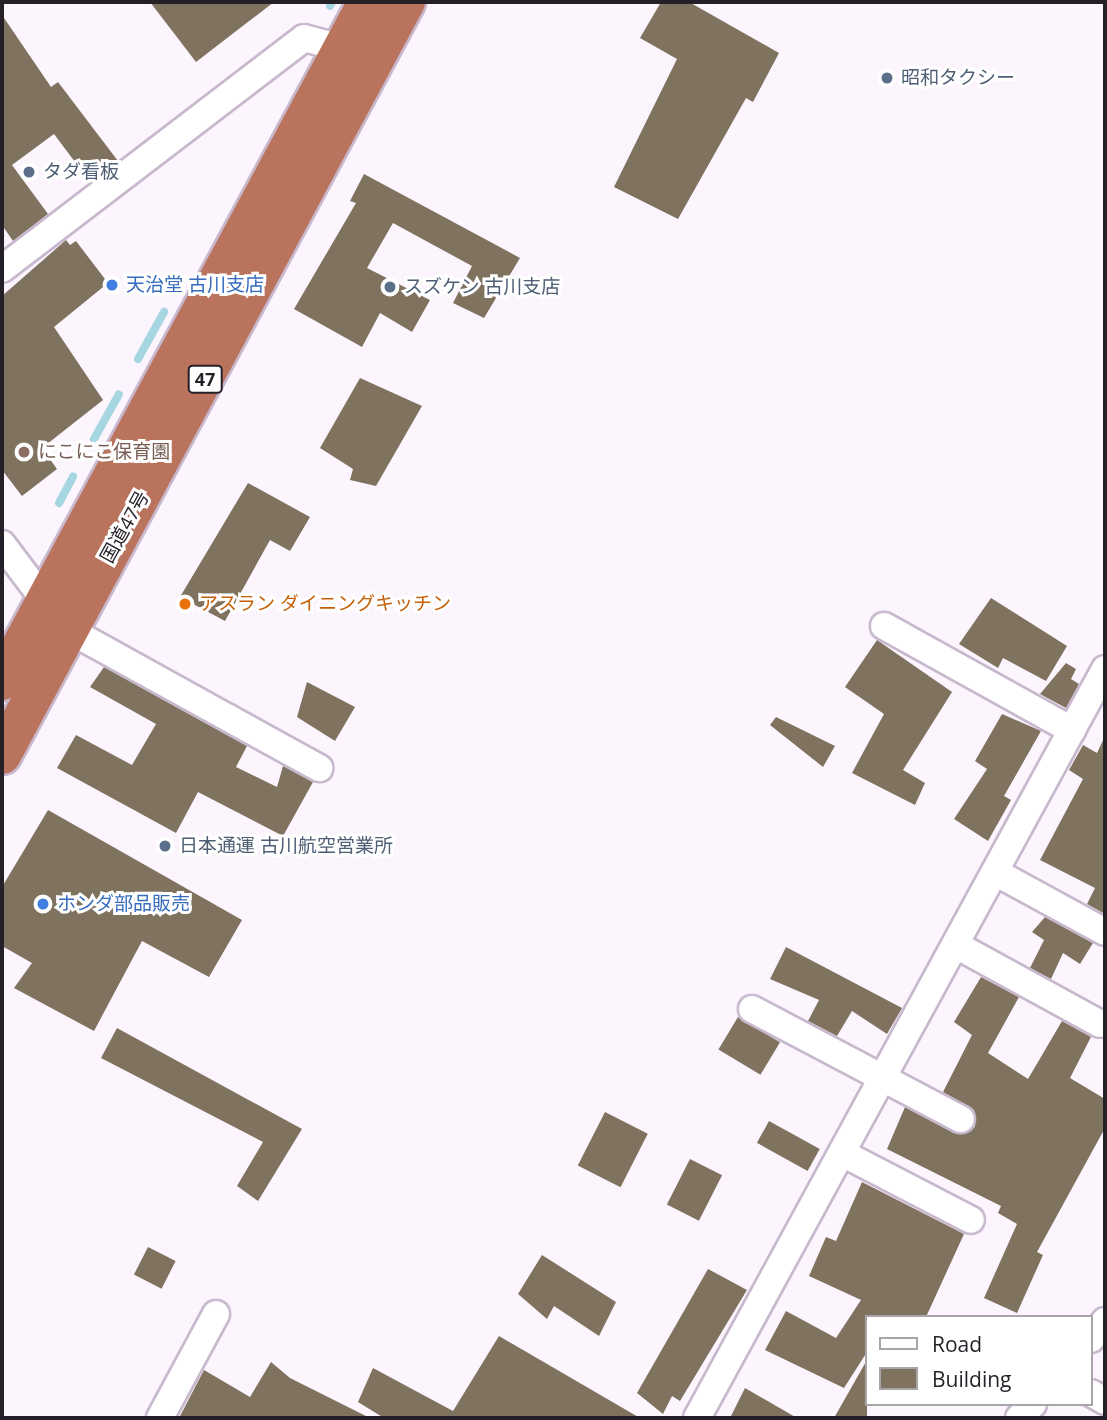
<!DOCTYPE html>
<meta charset="utf-8">
<style>
body{margin:0}
#map{position:relative;width:1107px;height:1420px;overflow:hidden;background:#fcf5fe;font-family:"Open Sans","Noto Sans JP",sans-serif}
div>[style]{position:absolute}
[style*='--x']{left:calc(var(--x)*1px);top:calc(var(--y)*1px);width:calc(var(--w)*1px);rotate:calc(var(--a)*1deg)}
.stream>*{height:8px;margin:-4px;padding:0 4px;transform-origin:4px;border-radius:4px;background:#a6d6e0}
.building>*{inset:0;background:#7f725f;transform-origin:0 0}
.roads{filter:drop-shadow(2px 0 #c8b8cd) drop-shadow(-2px 0 #c8b8cd) drop-shadow(0 2px #c8b8cd) drop-shadow(0 -2px #c8b8cd)}
.street>*{height:26px;margin:-13px;padding:0 13px;transform-origin:13px;border-radius:13px;background:#fff}
.highway>*{height:38px;margin:-19px;padding:0 19px;transform-origin:19px;border-radius:19px;background:#ba745d}
.dots>*{width:19px;height:19px;translate:-50% -50%;box-sizing:border-box;border:4px solid #fff;border-radius:50%}
span{translate:-50% -50%;white-space:nowrap;text-align:center;line-height:1.15;-webkit-text-stroke:6px #fff;paint-order:stroke}
.shield-label span{padding:2px 5px;background:#fff;border:2px solid;border-radius:5px;-webkit-text-stroke-width:0}
.shield-label{font-size:18px;color:#251f27;font-weight:700}
.service-label{font-size:19px;color:#4e5e75}
.left{translate:0 -50%;text-align:left}
.shop-label{font-size:19px;color:#366cbe}
.education-label{font-size:19px;color:#785e54}
.street-label{font-size:19px;color:#251f27}
.food-label{font-size:19px;color:#c56008}
.frame{position:absolute;inset:0;border:4px solid #251f27;pointer-events:none}
.legend{position:absolute;left:865px;top:1315px;width:228px;height:91px;box-sizing:border-box;background:#fff;border:2px solid #a8a5a9;margin:0;padding:9px 12px;list-style:none;font-size:21px;color:#251f27}
.legend li{display:flex;align-items:center;gap:14px;height:35px}
.legend b{width:35px;border:2px solid #a8a5a9}
</style>
<div id="map">
<div class="stream">
<i style="--x:330;--y:6;--w:4;--a:-63"></i>
<i style="--x:138;--y:359;--w:54;--a:-61"></i>
<i style="--x:94;--y:439;--w:51;--a:-60.9"></i>
<i style="--x:59;--y:503;--w:30;--a:-62"></i>
</div>
<div class="building">
<i style="clip-path:polygon(150px 2px,274px 2px,196px 62px)"></i>
<i style="clip-path:polygon(661px 2px,689px 2px,779px 53px,753px 102px,746px 98px,678px 219px,614px 187px,677px 59px,640px 38px)"></i>
<i style="clip-path:polygon(2px 15px,51px 87px,58px 82px,118px 161px,90px 182px,54px 134px,12px 165px,48px 214px,13px 241px,2px 225px)"></i>
<i style="clip-path:polygon(364px 174px,520px 258px,484px 318px,453px 303px,472px 266px,393px 223px,367px 268px,430px 300px,412px 332px,380px 313px,362px 347px,294px 309px,356px 203px,350px 201px)"></i>
<i style="clip-path:polygon(66px 240px,70px 245px,76px 241px,108px 283px,54px 327px,103px 400px,42px 448px,57px 469px,22px 496px,2px 470px,2px 296px)"></i>
<i style="clip-path:polygon(360px 378px,422px 406px,376px 486px,350px 480px,353px 469px,320px 448px)"></i>
<i style="clip-path:polygon(248px 483px,310px 517px,290px 551px,270px 540px,225px 621px,180px 597px)"></i>
<i style="clip-path:polygon(991px 598px,1067px 646px,1046px 681px,1003px 658px,998px 668px,959px 644px)"></i>
<i style="clip-path:polygon(877px 640px,952px 692px,903px 770px,925px 783px,915px 805px,852px 773px,884px 714px,845px 687px)"></i>
<i style="clip-path:polygon(1066px 663px,1076px 669px,1071px 679px,1079px 684px,1066px 708px,1040px 694px)"></i>
<i style="clip-path:polygon(104px 667px,247px 746px,236px 767px,277px 787px,283px 766px,313px 782px,283px 836px,198px 792px,176px 833px,57px 768px,76px 735px,132px 765px,156px 724px,90px 687px)"></i>
<i style="clip-path:polygon(307px 682px,355px 707px,335px 741px,297px 717px)"></i>
<i style="clip-path:polygon(1002px 714px,1041px 731px,1004px 796px,1011px 800px,988px 841px,954px 819px,987px 769px,975px 761px)"></i>
<i style="clip-path:polygon(776px 717px,835px 746px,823px 767px,770px 725px)"></i>
<i style="clip-path:polygon(1105px 736px,1105px 914px,1087px 904px,1095px 888px,1040px 860px,1083px 779px,1069px 770px,1083px 745px,1097px 753px)"></i>
<i style="clip-path:polygon(48px 810px,242px 920px,209px 977px,142px 941px,94px 1031px,14px 988px,32px 963px,2px 946px,2px 887px)"></i>
<i style="clip-path:polygon(1045px 917px,1093px 943px,1080px 964px,1063px 953px,1051px 979px,1030px 968px,1044px 940px,1032px 932px)"></i>
<i style="clip-path:polygon(786px 947px,902px 1008px,887px 1034px,852px 1011px,837px 1036px,808px 1021px,819px 1000px,770px 979px)"></i>
<i style="clip-path:polygon(981px 977px,1019px 997px,988px 1053px,1028px 1079px,1062px 1021px,1091px 1037px,1070px 1078px,1105px 1099px,1105px 1128px,1037px 1252px,1043px 1255px,1017px 1313px,984px 1298px,1017px 1224px,998px 1213px,1001px 1206px,887px 1149px,905px 1107px,954px 1133px,975px 1127px,974px 1110px,943px 1092px,972px 1035px,954px 1022px)"></i>
<i style="left:738px;top:1017px;width:49px;height:38px;rotate:31deg"></i>
<i style="clip-path:polygon(117px 1028px,302px 1129px,258px 1201px,237px 1186px,263px 1142px,101px 1058px)"></i>
<i style="left:605px;top:1112px;width:48px;height:60px;rotate:27deg"></i>
<i style="left:769px;top:1121px;width:58px;height:25px;rotate:29deg"></i>
<i style="left:690px;top:1159px;width:36px;height:51px;rotate:27deg"></i>
<i style="clip-path:polygon(862px 1182px,964px 1234px,926px 1317px,867px 1317px,867px 1352px,844px 1388px,765px 1350px,786px 1311px,836px 1338px,861px 1300px,809px 1276px,826px 1237px,836px 1241px)"></i>
<i style="left:148px;top:1247px;width:31px;height:31px;rotate:27deg"></i>
<i style="clip-path:polygon(542px 1255px,616px 1302px,599px 1336px,554px 1306px,547px 1319px,518px 1294px)"></i>
<i style="clip-path:polygon(708px 1269px,747px 1290px,680px 1401px,672px 1396px,663px 1414px,637px 1393px)"></i>
<i style="clip-path:polygon(499px 1336px,640px 1418px,384px 1418px,358px 1402px,373px 1368px,453px 1411px)"></i>
<i style="clip-path:polygon(867px 1360px,867px 1418px,834px 1418px)"></i>
<i style="clip-path:polygon(271px 1362px,290px 1378px,370px 1418px,179px 1418px,204px 1370px,250px 1397px)"></i>
<i style="clip-path:polygon(745px 1388px,797px 1418px,730px 1418px)"></i>
</div>
<div class="roads">
<div class="street">
<i style="--x:2;--y:269;--w:380;--a:-37.4"></i>
<i style="--x:304;--y:38;--w:39;--a:15"></i>
<i style="--x:2;--y:544;--w:71;--a:53"></i>
<i style="--x:884;--y:626;--w:215;--a:29"></i>
<i style="--x:69;--y:630;--w:286;--a:28.9"></i>
<i style="--x:995;--y:872;--w:125;--a:28.6"></i>
<i style="--x:956;--y:945;--w:164;--a:28.7"></i>
<i style="--x:752;--y:1009;--w:236;--a:27.8"></i>
<i style="--x:842;--y:1153;--w:145;--a:27.4"></i>
<i style="--x:1091;--y:1339;--w:23;--a:-52"></i>
<i style="--x:1091;--y:1393;--w:16;--a:30"></i>
<i style="--x:160;--y:1418;--w:118;--a:-61.7"></i>
<i style="--x:697;--y:1418;--w:853;--a:-61.42"></i>
<i style="--x:1019;--y:1418;--w:20;--a:-45"></i>
</div>
<div class="highway">
<i style="--x:2;--y:681;--w:771;--a:-61.74"></i>
<i style="--x:2;--y:755;--w:855;--a:-61.79"></i>
</div>
</div>
<div class="dots">
<i style="left:887px;top:78px;background:#5c6f8a"></i>
<i style="left:29px;top:172px;background:#5c6f8a"></i>
<i style="left:112px;top:285px;background:#3f7fe0"></i>
<i style="left:390px;top:287px;background:#5c6f8a"></i>
<i style="left:24px;top:452px;background:#8d6e63"></i>
<i style="left:185px;top:604px;background:#e8710a"></i>
<i style="left:165px;top:846px;background:#5c6f8a"></i>
<i style="left:43px;top:904px;background:#3f7fe0"></i>
</div>
<div class="shield-label">
<span style="left:205px;top:379px">47</span>
</div>
<div class="service-label">
<span class="left" style="left:901px;top:78px">昭和タクシー</span>
<span class="left" style="left:43px;top:172px">タダ看板</span>
<span class="left" style="left:404px;top:287px">スズケン 古川支店</span>
<span class="left" style="left:179px;top:846px">日本通運 古川航空営業所</span>
</div>
<div class="shop-label">
<span class="left" style="left:126px;top:285px">天治堂 古川支店</span>
<span class="left" style="left:57px;top:904px">ホンダ部品販売</span>
</div>
<div class="education-label">
<span class="left" style="left:38px;top:452px">にこにこ保育園</span>
</div>
<div class="street-label">
<span style="left:125px;top:527px;rotate:-61deg">国道47号</span>
</div>
<div class="food-label">
<span class="left" style="left:199px;top:604px">アスラン ダイニングキッチン</span>
</div>
<div class="frame"></div>
<ul class="legend">
<li><b style="height:9px;background:#fff"></b>Road</li>
<li><b style="height:19px;background:#7f725f"></b>Building</li>
</ul>
</div>
